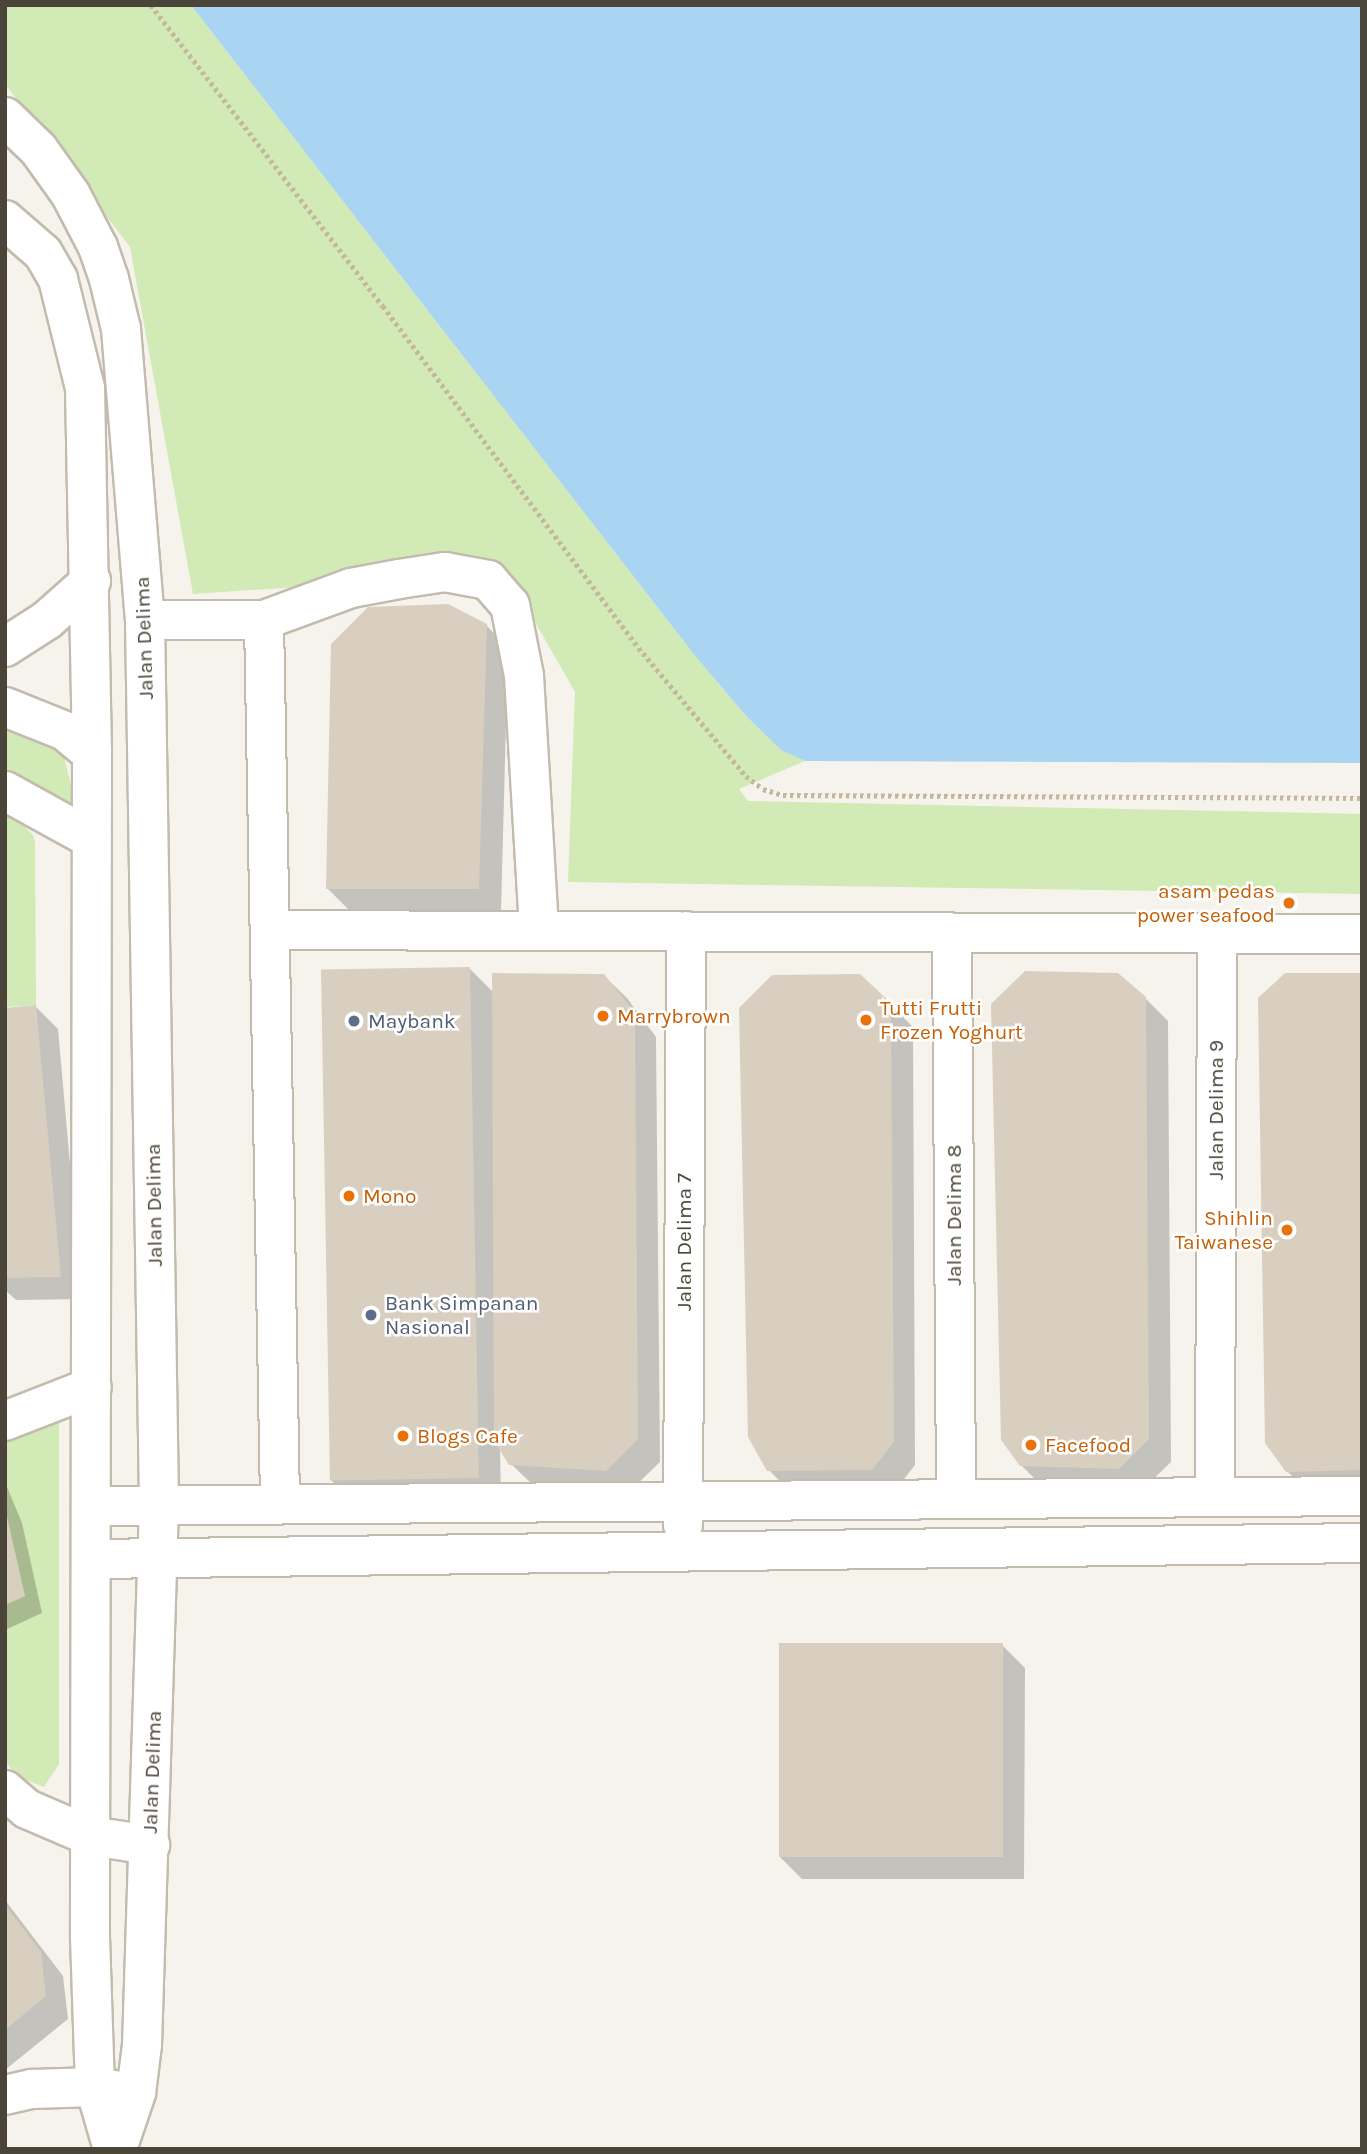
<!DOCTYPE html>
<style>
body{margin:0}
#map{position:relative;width:1367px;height:2154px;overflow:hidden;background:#f6f3ec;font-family:Karla,sans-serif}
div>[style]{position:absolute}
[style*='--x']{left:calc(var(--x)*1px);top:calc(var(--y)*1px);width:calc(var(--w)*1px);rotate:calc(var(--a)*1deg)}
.green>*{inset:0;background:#d2eab5}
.water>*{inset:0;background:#a9d4f2}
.shadow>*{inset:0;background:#0003}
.building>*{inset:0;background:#d8cfc1;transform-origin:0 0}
.path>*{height:4.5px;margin-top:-2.25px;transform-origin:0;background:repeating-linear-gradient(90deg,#c4b79f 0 3.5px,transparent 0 7px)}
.roads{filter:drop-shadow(2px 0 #c2bbae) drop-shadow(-2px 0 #c2bbae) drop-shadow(0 2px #c2bbae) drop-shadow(0 -2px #c2bbae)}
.minor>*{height:38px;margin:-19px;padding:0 19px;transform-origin:19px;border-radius:19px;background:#fff}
.dots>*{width:19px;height:19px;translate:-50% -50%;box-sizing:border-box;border:4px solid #fff;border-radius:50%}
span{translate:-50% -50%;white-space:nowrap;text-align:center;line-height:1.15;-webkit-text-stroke:5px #fff;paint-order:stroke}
.street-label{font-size:21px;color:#4b4439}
.food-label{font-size:21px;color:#c56008}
.right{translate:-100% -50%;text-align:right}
.left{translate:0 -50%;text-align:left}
.service-label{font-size:21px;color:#4e5e75}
.frame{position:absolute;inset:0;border:7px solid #4b4439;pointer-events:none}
</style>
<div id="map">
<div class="green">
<i style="clip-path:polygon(5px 5px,191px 5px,696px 657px,747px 717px,781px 750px,805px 761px,739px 789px,748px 801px,1362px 814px,1362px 894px,568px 882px,575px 692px,507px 573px,193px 594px,130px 247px,5px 84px)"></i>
<i style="clip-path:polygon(5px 724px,49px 741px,64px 757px,74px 797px,70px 821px,5px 785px)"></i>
<i style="clip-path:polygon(5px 807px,33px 835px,35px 843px,36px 1005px,5px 1007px)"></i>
<i style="clip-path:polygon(59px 1413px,59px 1764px,44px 1787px,16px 1776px,5px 1760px,5px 1435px)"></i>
</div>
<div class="water">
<i style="clip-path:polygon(191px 5px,1362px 5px,1362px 763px,805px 761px,781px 750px,747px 717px,696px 657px)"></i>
</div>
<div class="shadow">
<i style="clip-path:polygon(486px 625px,508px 648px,501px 911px,350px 911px,327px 888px)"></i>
<i style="clip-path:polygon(470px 969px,494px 993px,604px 976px,627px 998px,656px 1037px,660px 1462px,628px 1493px,534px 1486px,511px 1464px,500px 1447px,501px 1500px,354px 1503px,332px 1481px)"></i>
<i style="clip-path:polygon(1362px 974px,1362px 1493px,1310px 1494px,1287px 1471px)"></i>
<i style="clip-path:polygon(1145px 998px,1168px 1021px,1171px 1462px,1141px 1491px,1044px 1488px,1021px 1465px)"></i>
<i style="clip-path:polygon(890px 1004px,913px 1027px,915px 1465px,894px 1492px,791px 1493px,769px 1470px)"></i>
<i style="clip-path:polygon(36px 1007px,58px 1029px,82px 1299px,16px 1300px,5px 1290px,5px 1010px)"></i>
<i style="clip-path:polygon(5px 1482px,22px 1523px,42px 1613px,5px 1630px)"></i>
<i style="clip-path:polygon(1003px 1646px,1025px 1668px,1024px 1879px,802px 1879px,780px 1857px)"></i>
<i style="clip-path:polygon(5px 1900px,63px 1976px,68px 2019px,5px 2070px)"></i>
</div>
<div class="building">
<i style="clip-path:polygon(448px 604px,487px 624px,479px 889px,326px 889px,331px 644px,368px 607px)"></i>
<i style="left:470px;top:967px;width:511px;height:149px;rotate:89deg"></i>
<i style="clip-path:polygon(1025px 971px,1118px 973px,1146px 997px,1149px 1439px,1119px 1469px,1020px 1466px,1001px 1440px,991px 1004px)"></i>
<i style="clip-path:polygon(492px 973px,604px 974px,635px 1013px,638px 1439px,606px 1471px,509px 1465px,494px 1441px)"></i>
<i style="clip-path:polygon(1285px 973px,1362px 973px,1362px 1470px,1286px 1472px,1265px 1443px,1258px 998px)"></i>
<i style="clip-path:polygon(860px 974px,891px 1003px,894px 1442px,872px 1470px,767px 1471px,748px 1437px,739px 1008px,772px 975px)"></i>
<i style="clip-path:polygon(36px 1005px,61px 1277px,5px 1278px,5px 1008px)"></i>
<i style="clip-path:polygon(5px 1508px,25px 1596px,5px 1605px)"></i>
<i style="left:779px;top:1643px;width:224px;height:214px"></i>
<i style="clip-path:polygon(5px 1905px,41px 1952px,46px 1996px,5px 2030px)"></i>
</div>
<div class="path">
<i style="--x:151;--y:5;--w:380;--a:52.4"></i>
<i style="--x:383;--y:306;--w:434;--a:53.2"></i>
<i style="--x:643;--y:653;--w:160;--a:50.1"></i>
<i style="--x:746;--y:776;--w:21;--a:37"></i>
<i style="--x:763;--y:789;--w:21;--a:17"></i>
<i style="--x:783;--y:795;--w:579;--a:0.3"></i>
</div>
<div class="roads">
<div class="minor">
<i style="--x:5;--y:117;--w:47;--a:44.1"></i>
<i style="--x:39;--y:150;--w:55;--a:54.6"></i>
<i style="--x:71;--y:195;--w:59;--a:62.6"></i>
<i style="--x:98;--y:247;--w:34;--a:71"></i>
<i style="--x:109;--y:279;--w:51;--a:76.5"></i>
<i style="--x:121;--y:329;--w:292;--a:85.3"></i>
<i style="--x:145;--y:620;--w:885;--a:89.09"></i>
<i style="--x:159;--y:1505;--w:540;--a:91.8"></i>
<i style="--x:142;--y:2045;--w:48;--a:97.1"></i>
<i style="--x:136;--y:2093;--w:59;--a:108.7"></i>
<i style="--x:5;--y:220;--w:50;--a:41"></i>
<i style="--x:43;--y:253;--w:30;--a:60"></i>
<i style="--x:58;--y:279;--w:112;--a:76.1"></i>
<i style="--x:85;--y:388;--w:366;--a:88.9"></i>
<i style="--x:92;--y:754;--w:1183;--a:90.1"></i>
<i style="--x:90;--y:1937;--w:150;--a:88.1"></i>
<i style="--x:95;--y:2087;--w:65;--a:73.8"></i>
<i style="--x:145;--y:620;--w:119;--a:0"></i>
<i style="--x:264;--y:620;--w:93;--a:-20.2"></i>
<i style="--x:351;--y:588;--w:49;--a:-10.6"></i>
<i style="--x:399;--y:579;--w:47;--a:-8.7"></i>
<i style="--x:445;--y:572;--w:44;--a:10.5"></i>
<i style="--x:488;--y:580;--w:33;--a:49"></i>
<i style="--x:510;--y:605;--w:72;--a:78.8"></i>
<i style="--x:524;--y:676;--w:255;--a:86.6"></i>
<i style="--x:264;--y:620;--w:884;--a:88.96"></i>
<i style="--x:5;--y:647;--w:50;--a:-32.7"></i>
<i style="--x:47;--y:620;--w:59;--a:-41.6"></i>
<i style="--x:5;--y:707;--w:65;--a:21.8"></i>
<i style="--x:65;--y:731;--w:35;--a:40"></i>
<i style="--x:5;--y:791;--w:99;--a:28.9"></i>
<i style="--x:270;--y:930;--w:1092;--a:0.21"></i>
<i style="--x:952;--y:933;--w:564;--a:89.59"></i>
<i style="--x:5;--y:1421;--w:93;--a:-21.3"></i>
<i style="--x:1215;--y:1496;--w:563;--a:-89.8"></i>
<i style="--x:92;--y:1506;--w:1270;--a:-0.45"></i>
<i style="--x:683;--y:1525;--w:594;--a:-89.71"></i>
<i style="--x:91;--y:1559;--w:1271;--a:-0.72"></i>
<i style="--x:5;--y:1790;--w:29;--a:41"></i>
<i style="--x:27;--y:1809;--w:69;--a:23.2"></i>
<i style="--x:90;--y:1836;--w:61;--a:8.5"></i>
<i style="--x:5;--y:2095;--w:28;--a:-13"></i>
<i style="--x:32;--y:2089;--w:63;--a:-1.8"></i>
<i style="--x:95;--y:2087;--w:26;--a:9"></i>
</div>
</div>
<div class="dots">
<i style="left:1289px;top:903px;background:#e8710a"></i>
<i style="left:603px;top:1016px;background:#e8710a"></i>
<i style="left:866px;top:1020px;background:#e8710a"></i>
<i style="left:354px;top:1021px;background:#5c6f8a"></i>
<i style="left:349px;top:1196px;background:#e8710a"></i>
<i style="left:1287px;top:1230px;background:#e8710a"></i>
<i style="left:371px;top:1315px;background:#5c6f8a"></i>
<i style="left:403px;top:1436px;background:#e8710a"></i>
<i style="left:1031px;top:1445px;background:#e8710a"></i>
</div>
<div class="street-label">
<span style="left:144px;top:638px;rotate:-92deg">Jalan Delima</span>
<span style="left:1216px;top:1110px;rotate:-90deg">Jalan Delima 9</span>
<span style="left:154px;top:1205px;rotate:-91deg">Jalan Delima</span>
<span style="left:954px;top:1215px;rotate:-90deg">Jalan Delima 8</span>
<span style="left:684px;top:1242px;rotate:-90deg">Jalan Delima 7</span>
<span style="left:152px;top:1772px;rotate:-88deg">Jalan Delima</span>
</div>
<div class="food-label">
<span class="right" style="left:1275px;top:903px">asam pedas<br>power seafood</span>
<span class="left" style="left:880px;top:1020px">Tutti Frutti<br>Frozen Yoghurt</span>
<span class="left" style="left:617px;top:1016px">Marrybrown</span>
<span class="left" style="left:363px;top:1196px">Mono</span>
<span class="right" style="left:1273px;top:1230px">Shihlin<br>Taiwanese</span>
<span class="left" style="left:417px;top:1436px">Blogs Cafe</span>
<span class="left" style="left:1045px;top:1445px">Facefood</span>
</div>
<div class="service-label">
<span class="left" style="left:368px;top:1021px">Maybank</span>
<span class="left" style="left:385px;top:1315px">Bank Simpanan<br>Nasional</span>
</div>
<div class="frame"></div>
</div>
